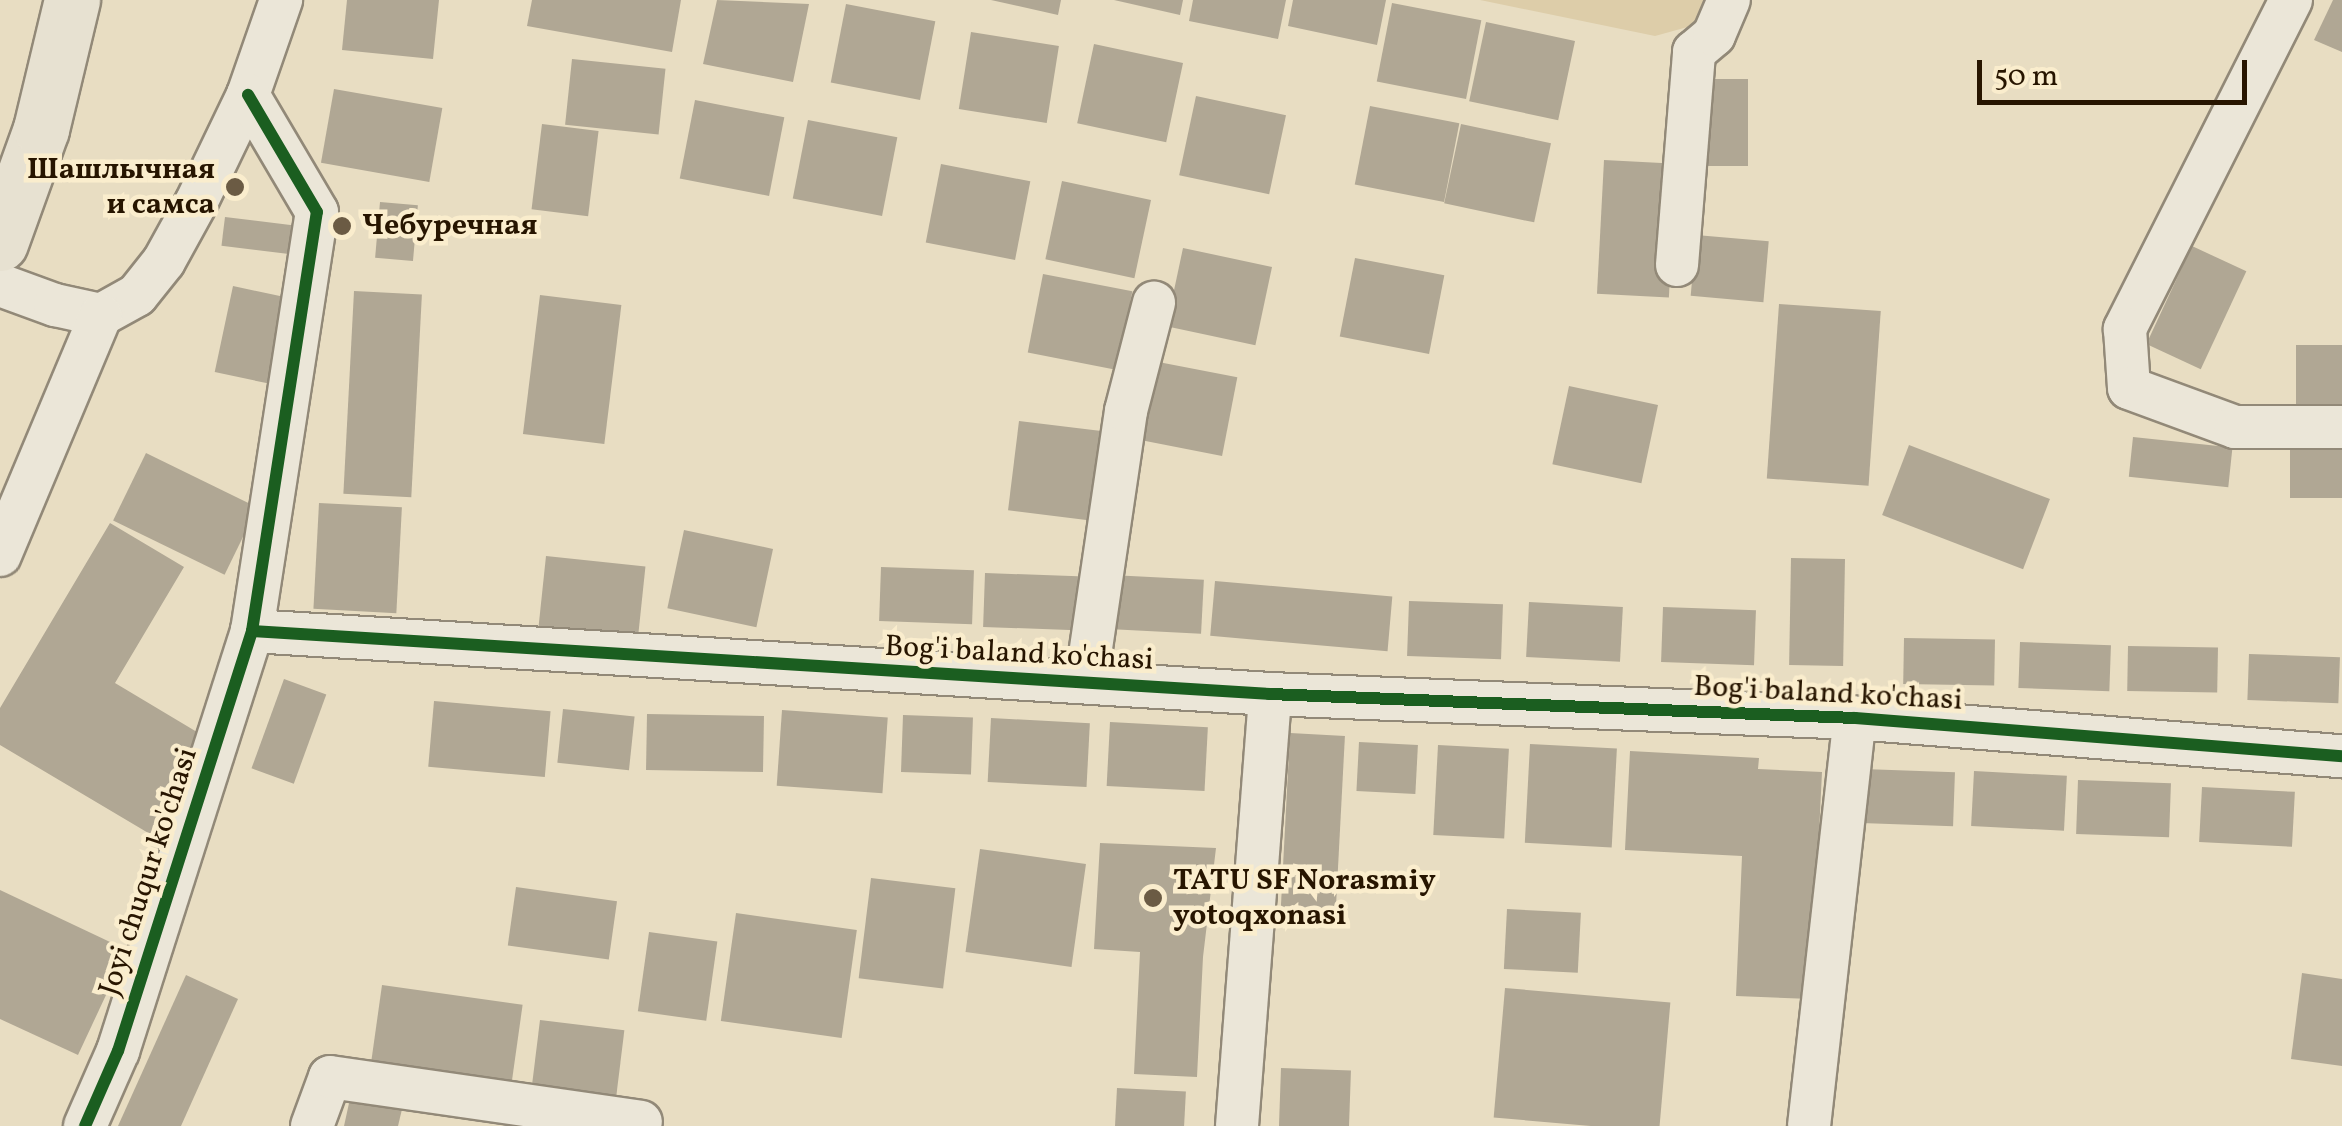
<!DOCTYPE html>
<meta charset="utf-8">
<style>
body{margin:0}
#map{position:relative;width:2342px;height:1126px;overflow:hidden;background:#e8ddc2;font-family:Vollkorn,serif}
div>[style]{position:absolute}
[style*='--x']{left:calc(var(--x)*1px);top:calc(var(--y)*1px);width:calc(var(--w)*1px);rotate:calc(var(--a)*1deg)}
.green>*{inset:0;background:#ddcda9}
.building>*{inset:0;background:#b0a794;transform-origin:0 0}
.roads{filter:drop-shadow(2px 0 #928978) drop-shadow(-2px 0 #928978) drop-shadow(0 2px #928978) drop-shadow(0 -2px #928978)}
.street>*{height:42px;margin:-21px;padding:0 21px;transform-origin:21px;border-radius:21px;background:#ebe6d8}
.primary>*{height:55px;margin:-27.5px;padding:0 27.5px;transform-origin:27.5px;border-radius:27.5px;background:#e7e1d1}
.cycleway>*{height:12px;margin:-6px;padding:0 6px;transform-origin:6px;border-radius:6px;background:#1b5e20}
.dots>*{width:28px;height:28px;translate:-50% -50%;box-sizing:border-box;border:5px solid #faedcd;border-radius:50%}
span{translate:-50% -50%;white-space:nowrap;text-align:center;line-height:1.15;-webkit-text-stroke:9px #faedcd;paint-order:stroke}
.poi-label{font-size:30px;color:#271500;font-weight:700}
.right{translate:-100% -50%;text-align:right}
.left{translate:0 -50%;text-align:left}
.street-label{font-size:30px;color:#271500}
.scale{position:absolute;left:1977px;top:60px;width:270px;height:45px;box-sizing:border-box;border:5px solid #271500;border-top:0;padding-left:12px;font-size:30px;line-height:35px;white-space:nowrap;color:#271500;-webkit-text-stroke:8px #faedcd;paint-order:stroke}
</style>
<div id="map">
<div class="green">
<i style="clip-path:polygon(1480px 0,1711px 0,1702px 23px,1655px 36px)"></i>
</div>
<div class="building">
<i style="clip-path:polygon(347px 0,439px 0,433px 59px,342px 50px)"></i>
<i style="clip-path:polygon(532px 0,681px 0,672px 52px,527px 26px)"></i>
<i style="clip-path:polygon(717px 0,809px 4px,793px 82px,703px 64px)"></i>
<i style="clip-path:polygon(991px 0,1061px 0,1058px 15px)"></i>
<i style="clip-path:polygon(1114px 0,1183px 0,1180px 15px)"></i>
<i style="clip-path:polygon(1193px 0,1286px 0,1278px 39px,1189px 21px)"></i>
<i style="clip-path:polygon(1293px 0,1386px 0,1377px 45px,1288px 26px)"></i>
<i style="clip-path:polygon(2333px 0,2342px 0,2342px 52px,2314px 40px)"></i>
<i style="left:1392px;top:3px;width:91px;height:80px;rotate:11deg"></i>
<i style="left:846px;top:4px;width:91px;height:80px;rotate:11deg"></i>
<i style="left:1486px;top:22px;width:91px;height:81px;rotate:12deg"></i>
<i style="left:971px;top:32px;width:89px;height:78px;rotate:9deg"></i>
<i style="left:1094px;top:44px;width:91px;height:81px;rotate:12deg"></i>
<i style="left:572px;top:59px;width:94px;height:66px;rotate:6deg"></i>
<i style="left:1706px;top:79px;width:42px;height:87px"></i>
<i style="left:334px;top:89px;width:110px;height:75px;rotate:10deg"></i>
<i style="left:1196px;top:96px;width:92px;height:81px;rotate:12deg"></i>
<i style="left:695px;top:100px;width:91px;height:80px;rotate:11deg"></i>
<i style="left:1370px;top:106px;width:91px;height:80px;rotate:11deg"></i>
<i style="left:808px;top:120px;width:91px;height:80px;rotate:11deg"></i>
<i style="left:542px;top:124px;width:57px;height:86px;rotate:7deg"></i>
<i style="left:1461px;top:124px;width:92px;height:81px;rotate:12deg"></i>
<i style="left:1604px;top:160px;width:72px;height:134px;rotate:3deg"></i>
<i style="left:941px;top:164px;width:91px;height:80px;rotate:11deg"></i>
<i style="left:1062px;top:181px;width:91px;height:80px;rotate:12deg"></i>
<i style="left:380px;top:202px;width:38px;height:56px;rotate:5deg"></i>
<i style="left:225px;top:217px;width:70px;height:29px;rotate:7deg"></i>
<i style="left:1696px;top:235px;width:73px;height:61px;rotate:5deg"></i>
<i style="left:2192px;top:246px;width:60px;height:108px;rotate:25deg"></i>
<i style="left:1183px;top:248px;width:91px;height:80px;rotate:12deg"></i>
<i style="left:1355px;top:258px;width:91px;height:80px;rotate:11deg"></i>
<i style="left:1043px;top:274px;width:91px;height:80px;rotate:11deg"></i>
<i style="left:233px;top:286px;width:54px;height:88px;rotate:12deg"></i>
<i style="left:354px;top:291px;width:68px;height:203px;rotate:3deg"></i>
<i style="left:540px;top:295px;width:82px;height:140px;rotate:7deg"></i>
<i style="left:1779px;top:304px;width:102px;height:175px;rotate:4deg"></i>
<i style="left:2342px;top:345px;width:72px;height:46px;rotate:90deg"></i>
<i style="left:1148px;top:360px;width:91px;height:80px;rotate:11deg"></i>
<i style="left:1569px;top:386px;width:91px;height:80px;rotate:12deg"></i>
<i style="left:1019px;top:421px;width:85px;height:90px;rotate:7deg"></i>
<i style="left:2133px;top:437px;width:100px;height:40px;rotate:6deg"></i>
<i style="left:2290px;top:441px;width:52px;height:57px"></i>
<i style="left:1909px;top:445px;width:151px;height:75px;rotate:21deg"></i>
<i style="left:146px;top:453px;width:124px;height:75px;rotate:26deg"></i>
<i style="left:319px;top:503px;width:83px;height:106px;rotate:3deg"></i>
<i style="clip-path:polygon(110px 523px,184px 567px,115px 683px,207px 738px,150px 834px,0 745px,0 708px)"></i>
<i style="left:684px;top:530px;width:91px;height:80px;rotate:12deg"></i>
<i style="left:546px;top:556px;width:100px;height:77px;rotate:6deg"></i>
<i style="left:1791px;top:558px;width:54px;height:107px;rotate:1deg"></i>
<i style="left:881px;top:567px;width:93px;height:54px;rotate:2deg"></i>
<i style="left:985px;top:573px;width:93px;height:54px;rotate:2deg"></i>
<i style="left:1111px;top:575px;width:93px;height:54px;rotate:3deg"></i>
<i style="left:1215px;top:581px;width:178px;height:55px;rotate:5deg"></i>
<i style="left:1409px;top:601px;width:94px;height:55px;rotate:2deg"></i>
<i style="left:1529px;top:602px;width:94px;height:55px;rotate:3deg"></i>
<i style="left:1663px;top:607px;width:93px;height:55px;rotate:2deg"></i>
<i style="left:1904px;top:638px;width:91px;height:46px;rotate:1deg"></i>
<i style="left:2020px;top:642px;width:91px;height:46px;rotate:2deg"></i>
<i style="left:2128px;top:646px;width:90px;height:45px;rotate:1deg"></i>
<i style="left:2249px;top:654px;width:91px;height:46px;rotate:2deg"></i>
<i style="left:284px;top:679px;width:45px;height:95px;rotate:20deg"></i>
<i style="left:434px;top:701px;width:117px;height:66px;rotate:5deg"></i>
<i style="left:563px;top:709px;width:72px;height:54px;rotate:6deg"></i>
<i style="left:782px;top:710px;width:106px;height:76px;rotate:4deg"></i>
<i style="left:647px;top:714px;width:117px;height:56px;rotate:1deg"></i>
<i style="left:903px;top:715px;width:70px;height:57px;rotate:2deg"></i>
<i style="left:991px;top:718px;width:99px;height:64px;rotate:3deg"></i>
<i style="left:1110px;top:722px;width:98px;height:64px;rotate:3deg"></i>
<i style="left:1290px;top:733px;width:55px;height:188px;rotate:3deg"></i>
<i style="left:1359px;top:742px;width:59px;height:49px;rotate:3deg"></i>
<i style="left:1530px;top:744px;width:87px;height:99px;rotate:3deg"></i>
<i style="left:1438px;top:745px;width:71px;height:90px;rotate:3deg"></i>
<i style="clip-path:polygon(1630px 751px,1759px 758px,1758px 769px,1822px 772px,1811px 999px,1736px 996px,1742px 856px,1625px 850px)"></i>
<i style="left:1863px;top:769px;width:92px;height:54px;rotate:2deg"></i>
<i style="left:1974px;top:771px;width:93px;height:55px;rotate:3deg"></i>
<i style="left:2078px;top:780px;width:93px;height:54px;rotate:2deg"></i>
<i style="left:2202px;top:787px;width:93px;height:55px;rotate:3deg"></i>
<i style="clip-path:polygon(1100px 843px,1216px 848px,1203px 957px,1197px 1077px,1134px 1074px,1140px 952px,1094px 949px)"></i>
<i style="left:980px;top:849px;width:107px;height:104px;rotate:8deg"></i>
<i style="left:871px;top:878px;width:85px;height:101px;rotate:7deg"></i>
<i style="left:516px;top:887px;width:102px;height:59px;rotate:8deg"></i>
<i style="clip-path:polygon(0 890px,127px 950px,78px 1055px,0 1019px)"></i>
<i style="left:1507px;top:909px;width:74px;height:60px;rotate:3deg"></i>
<i style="left:736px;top:913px;width:122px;height:109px;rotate:8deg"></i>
<i style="left:649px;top:932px;width:69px;height:80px;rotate:8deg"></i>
<i style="clip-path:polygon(2302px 973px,2342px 979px,2342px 1066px,2291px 1059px)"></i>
<i style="clip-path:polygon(186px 975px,238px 999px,181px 1126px,118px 1126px)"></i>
<i style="left:382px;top:985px;width:142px;height:86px;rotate:8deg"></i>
<i style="left:1505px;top:988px;width:166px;height:130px;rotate:5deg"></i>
<i style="left:540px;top:1020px;width:85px;height:76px;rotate:7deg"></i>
<i style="left:1281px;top:1068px;width:70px;height:58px;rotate:2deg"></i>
<i style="left:1117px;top:1088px;width:69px;height:38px;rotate:3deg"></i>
<i style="clip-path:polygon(351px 1094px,403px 1105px,398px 1126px,344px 1126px)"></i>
</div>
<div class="roads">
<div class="street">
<i style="--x:2291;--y:0;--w:369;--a:116.8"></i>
<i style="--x:2125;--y:329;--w:59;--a:86.1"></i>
<i style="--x:2129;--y:388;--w:113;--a:20.2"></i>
<i style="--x:2235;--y:427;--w:107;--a:0"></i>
<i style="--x:1677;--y:265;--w:214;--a:-85.4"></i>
<i style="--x:1694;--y:52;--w:26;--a:-40"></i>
<i style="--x:1714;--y:35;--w:38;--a:-67"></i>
<i style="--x:0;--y:285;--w:59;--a:20"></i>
<i style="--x:55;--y:305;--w:47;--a:12.3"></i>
<i style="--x:101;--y:315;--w:41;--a:-29.1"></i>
<i style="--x:137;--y:295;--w:43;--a:-51.5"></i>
<i style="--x:164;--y:261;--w:66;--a:-61.1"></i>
<i style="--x:196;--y:203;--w:120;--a:-64.3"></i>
<i style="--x:248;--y:95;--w:101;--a:-70.8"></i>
<i style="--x:0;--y:555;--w:260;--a:-67.2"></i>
<i style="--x:252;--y:631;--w:1020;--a:3.54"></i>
<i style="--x:1270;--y:694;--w:585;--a:2.35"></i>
<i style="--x:1855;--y:718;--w:488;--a:4.5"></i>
<i style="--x:1086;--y:682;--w:274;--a:-81.6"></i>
<i style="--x:1126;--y:411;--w:112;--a:-75.5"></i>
<i style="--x:85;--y:1126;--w:82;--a:-66.3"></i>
<i style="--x:118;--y:1051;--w:441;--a:-72.3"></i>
<i style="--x:252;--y:631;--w:424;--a:-81.2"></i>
<i style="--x:317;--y:212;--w:136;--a:-120.5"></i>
<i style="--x:312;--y:1126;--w:52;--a:-69.8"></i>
<i style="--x:330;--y:1077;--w:314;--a:8.2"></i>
<i style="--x:1237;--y:1126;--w:433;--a:-85.6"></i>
<i style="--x:1809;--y:1126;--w:411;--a:-83.6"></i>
</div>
<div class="primary">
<i style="--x:0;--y:243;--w:121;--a:-70.2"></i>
<i style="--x:41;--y:129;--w:133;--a:-76.5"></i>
</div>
</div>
<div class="cycleway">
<i style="--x:252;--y:631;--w:1020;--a:3.54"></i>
<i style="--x:1270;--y:694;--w:585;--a:2.35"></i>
<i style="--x:1855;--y:718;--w:488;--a:4.5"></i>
<i style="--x:85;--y:1126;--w:82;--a:-66.3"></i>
<i style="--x:118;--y:1051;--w:441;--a:-72.3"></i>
<i style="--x:252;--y:631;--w:424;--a:-81.2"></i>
<i style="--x:317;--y:212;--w:136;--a:-120.5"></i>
</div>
<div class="dots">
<i style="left:235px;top:187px;background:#6b5b44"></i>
<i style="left:342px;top:226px;background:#6b5b44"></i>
<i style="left:1153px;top:898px;background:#6b5b44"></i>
</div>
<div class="poi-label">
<span class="right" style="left:215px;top:187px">Шашлычная<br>и самса</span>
<span class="left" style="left:362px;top:226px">Чебуречная</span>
<span class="left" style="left:1173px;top:898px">TATU SF Norasmiy<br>yotoqxonasi</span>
</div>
<div class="street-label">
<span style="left:1019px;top:654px;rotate:3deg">Bog'i baland ko'chasi</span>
<span style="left:1828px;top:694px;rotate:3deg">Bog'i baland ko'chasi</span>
<span style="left:149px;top:872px;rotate:-72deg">Joyi chuqur ko'chasi</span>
</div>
<div class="scale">50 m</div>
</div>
